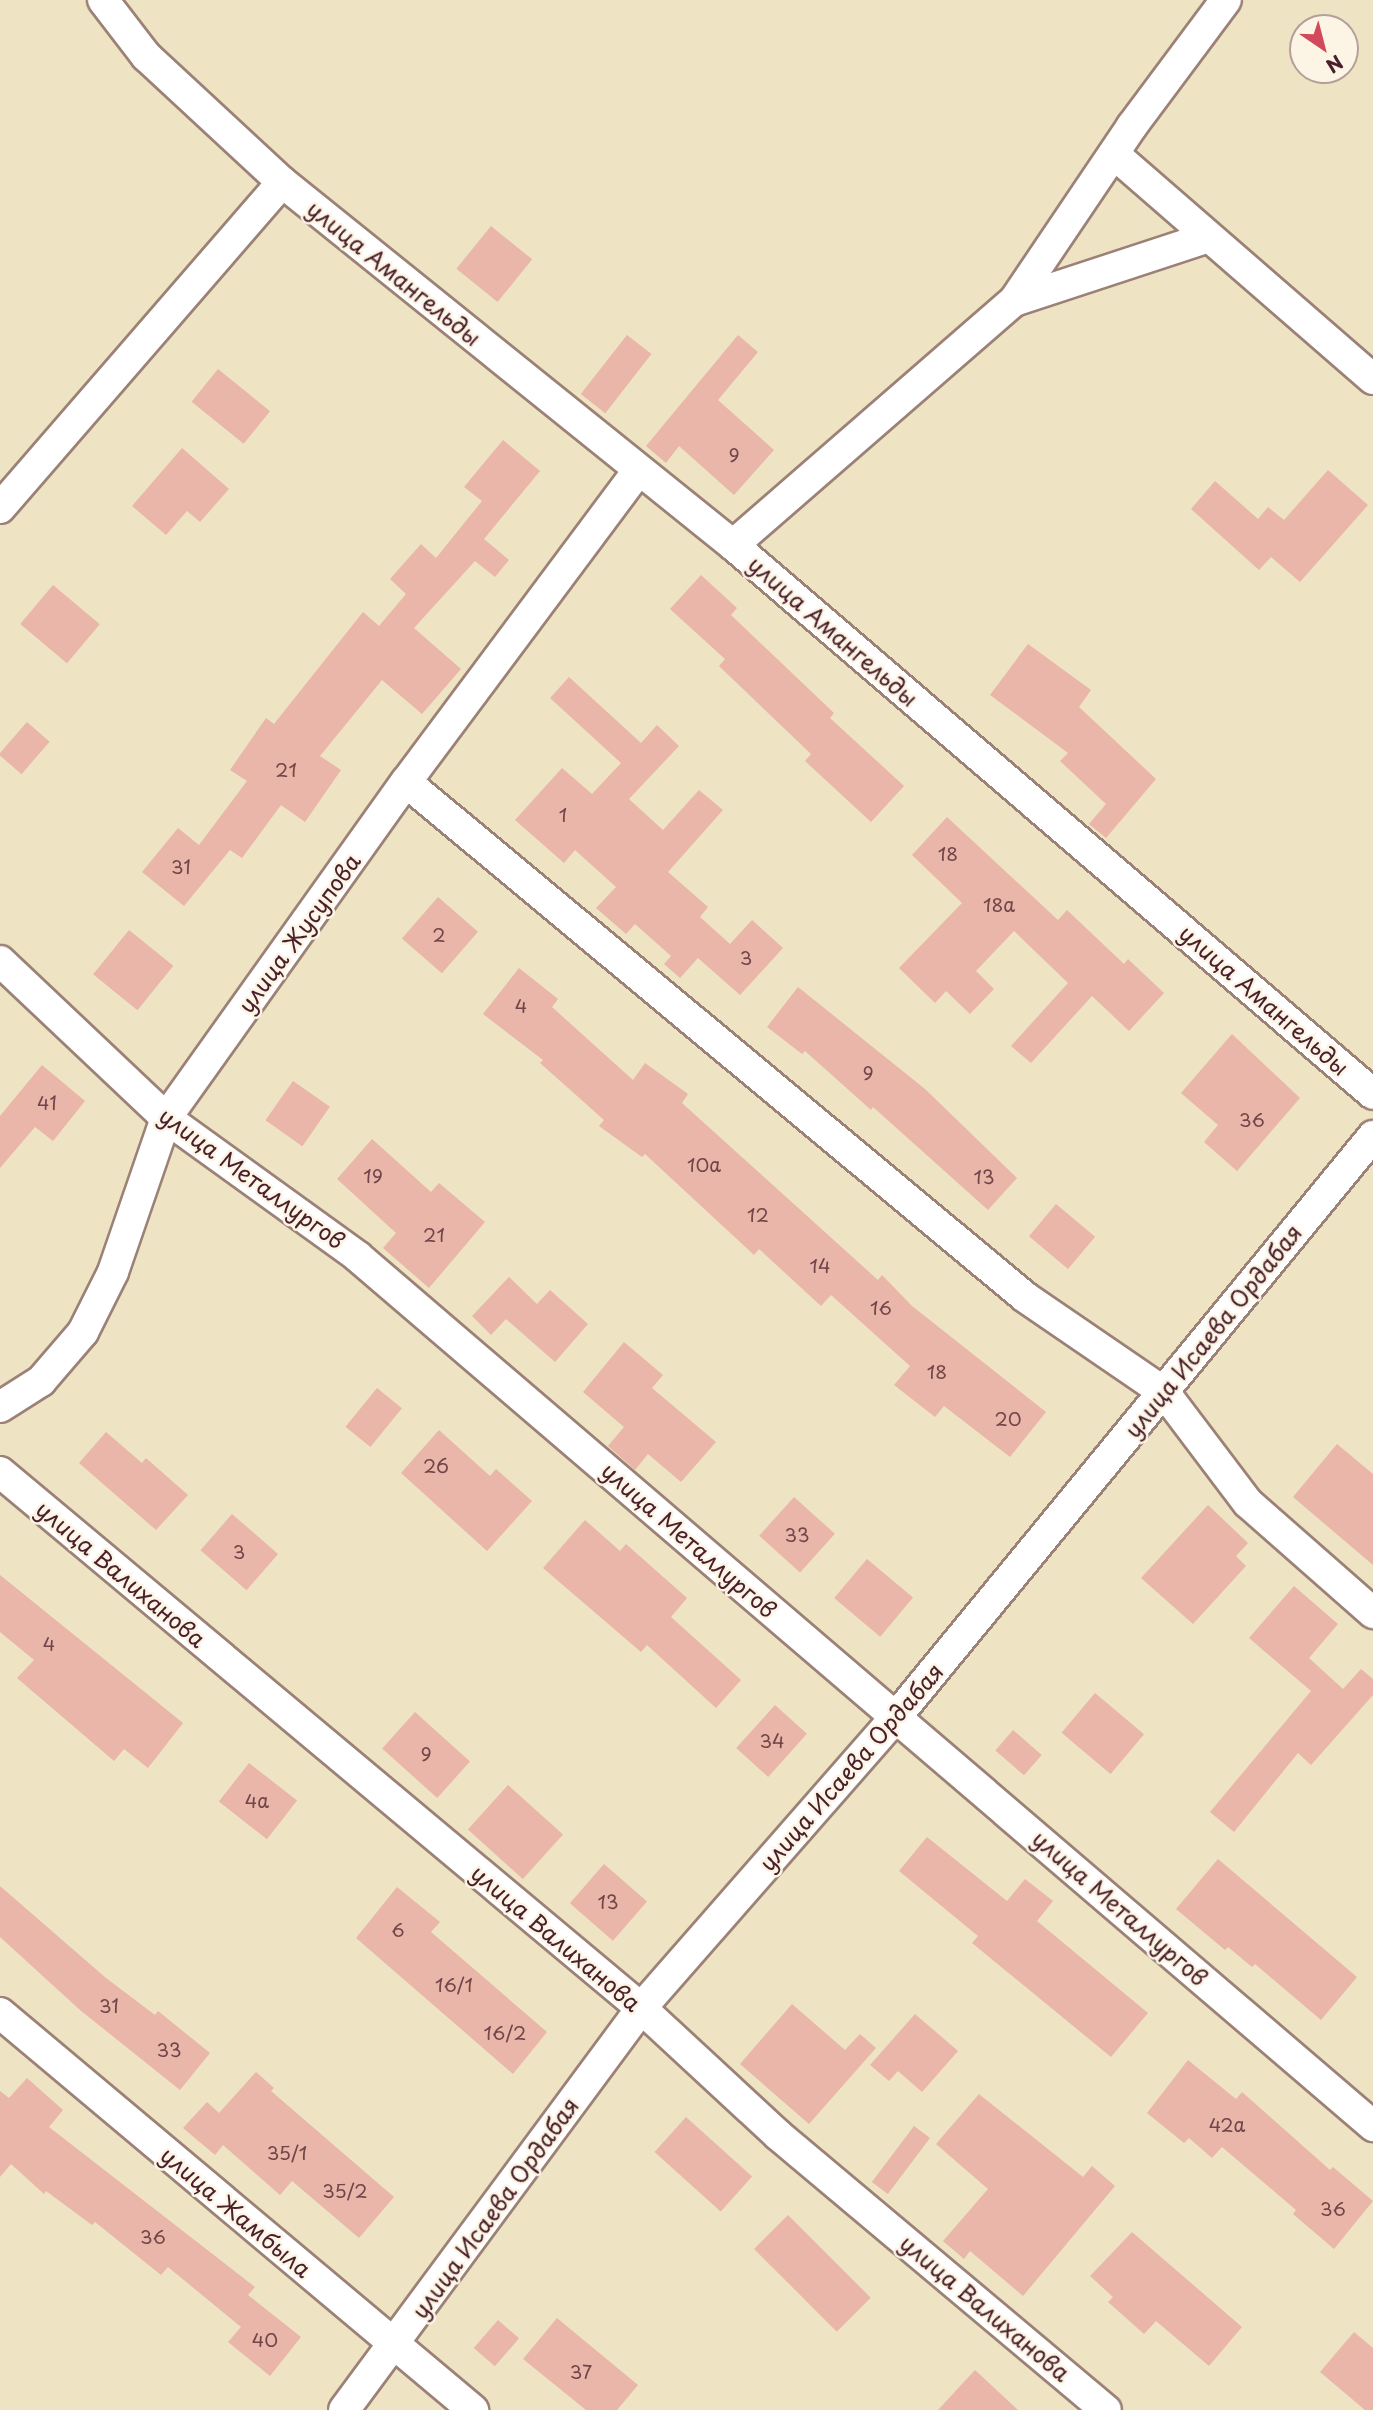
<!DOCTYPE html>
<meta charset="utf-8">
<style>
body{margin:0}
#map{position:relative;width:1373px;height:2410px;overflow:hidden;background:#eee3c3;font-family:"Playpen Sans",sans-serif}
div>[style]{position:absolute}
[style*='--x']{left:calc(var(--x)*1px);top:calc(var(--y)*1px);width:calc(var(--w)*1px);rotate:calc(var(--a)*1deg)}
.building>*{inset:0;background:#e9b6a9;transform-origin:0 0}
.roads{filter:drop-shadow(2px 0 #9c8177) drop-shadow(-2px 0 #9c8177) drop-shadow(0 2px #9c8177) drop-shadow(0 -2px #9c8177)}
.minor>*{height:30px;margin:-15px;padding:0 15px;transform-origin:15px;border-radius:15px;background:#fff}
span{translate:-50% -50%;white-space:nowrap;text-align:center;line-height:1.15;-webkit-text-stroke:5px #fcf5e5;paint-order:stroke}
.number-label{font-size:19px;color:#72454a}
.number-label span{-webkit-text-stroke-width:0}
.street-label{font-size:23px;color:#4a1f2b}
.north{position:absolute;left:1289px;top:14px;width:70px;height:70px;box-sizing:border-box;background:#fcf5e5;border:2px solid #b59f9b;border-radius:50%;rotate:145deg;font-size:19px;font-weight:700;line-height:28px;text-align:center;color:#4a1f2b}
.north::after{content:'';display:block;margin:auto;width:24px;height:32px;background:#d1495b;clip-path:polygon(50% 0,100% 100%,50% 72%,0 100%)}
</style>
<div id="map">
<div class="building">
<i style="left:491px;top:226px;width:53px;height:55px;rotate:39deg"></i>
<i style="left:627px;top:335px;width:31px;height:75px;rotate:38deg"></i>
<i style="clip-path:polygon(738px 335px,758px 352px,718px 400px,774px 450px,734px 495px,679px 446px,666px 463px,646px 446px)"></i>
<i style="left:218px;top:369px;width:67px;height:42px;rotate:39deg"></i>
<i style="clip-path:polygon(503px 440px,540px 471px,484px 539px,509px 560px,495px 577px,475px 561px,414px 628px,461px 669px,422px 714px,382px 680px,320px 756px,341px 770px,305px 822px,281px 805px,242px 858px,230px 850px,184px 906px,142px 872px,178px 828px,199px 845px,247px 781px,230px 770px,266px 718px,274px 724px,363px 612px,379px 626px,406px 594px,390px 579px,421px 544px,436px 558px,482px 501px,464px 487px)"></i>
<i style="clip-path:polygon(182px 448px,229px 489px,200px 522px,187px 511px,166px 535px,132px 506px)"></i>
<i style="clip-path:polygon(1328px 470px,1368px 505px,1300px 582px,1271px 557px,1259px 570px,1191px 509px,1215px 481px,1258px 519px,1268px 507px,1284px 520px)"></i>
<i style="clip-path:polygon(701px 575px,737px 608px,731px 615px,834px 713px,830px 718px,904px 786px,871px 822px,805px 761px,811px 754px,719px 666px,725px 659px,670px 609px)"></i>
<i style="left:53px;top:585px;width:61px;height:51px;rotate:40deg"></i>
<i style="clip-path:polygon(1028px 644px,1091px 690px,1079px 707px,1156px 779px,1106px 838px,1089px 824px,1106px 804px,1060px 761px,1068px 753px,990px 695px)"></i>
<i style="clip-path:polygon(569px 677px,641px 743px,657px 725px,679px 746px,629px 799px,663px 830px,699px 790px,723px 810px,668px 872px,708px 907px,700px 917px,730px 944px,752px 920px,783px 948px,740px 995px,698px 958px,680px 978px,664px 964px,671px 956px,635px 924px,626px 934px,596px 908px,616px 887px,575px 850px,564px 863px,515px 820px,562px 768px,592px 794px,621px 763px,550px 698px)"></i>
<i style="left:27px;top:722px;width:30px;height:43px;rotate:41deg"></i>
<i style="clip-path:polygon(947px 817px,1058px 920px,1067px 910px,1124px 964px,1128px 959px,1164px 993px,1129px 1031px,1092px 996px,1031px 1063px,1011px 1046px,1068px 983px,1014px 931px,976px 971px,994px 989px,970px 1014px,946px 991px,935px 1003px,899px 968px,962px 903px,912px 855px)"></i>
<i style="left:438px;top:897px;width:53px;height:55px;rotate:41deg"></i>
<i style="left:129px;top:930px;width:57px;height:57px;rotate:39deg"></i>
<i style="clip-path:polygon(519px 968px,558px 999px,552px 1007px,633px 1080px,645px 1063px,688px 1094px,682px 1103px,878px 1280px,882px 1275px,912px 1306px,1046px 1412px,1010px 1457px,944px 1406px,935px 1417px,894px 1385px,910px 1366px,831px 1295px,821px 1306px,759px 1249px,754px 1255px,645px 1154px,642px 1157px,599px 1126px,604px 1120px,540px 1063px,543px 1060px,483px 1014px)"></i>
<i style="clip-path:polygon(798px 987px,925px 1089px,1017px 1178px,988px 1210px,873px 1107px,871px 1110px,805px 1051px,802px 1054px,767px 1027px)"></i>
<i style="clip-path:polygon(1232px 1034px,1300px 1098px,1237px 1171px,1204px 1142px,1218px 1125px,1181px 1093px)"></i>
<i style="clip-path:polygon(42px 1065px,85px 1101px,53px 1141px,35px 1127px,0 1168px,0 1116px)"></i>
<i style="left:293px;top:1081px;width:45px;height:48px;rotate:35deg"></i>
<i style="clip-path:polygon(372px 1139px,431px 1192px,439px 1183px,485px 1222px,429px 1288px,383px 1248px,396px 1233px,337px 1179px)"></i>
<i style="left:1056px;top:1204px;width:51px;height:42px;rotate:40deg"></i>
<i style="clip-path:polygon(509px 1277px,537px 1304px,550px 1290px,588px 1324px,555px 1362px,506px 1319px,491px 1335px,472px 1316px)"></i>
<i style="clip-path:polygon(624px 1342px,663px 1375px,652px 1388px,716px 1442px,681px 1482px,648px 1454px,635px 1470px,608px 1446px,624px 1427px,583px 1392px)"></i>
<i style="left:377px;top:1388px;width:32px;height:50px;rotate:39deg"></i>
<i style="clip-path:polygon(439px 1430px,490px 1476px,496px 1469px,532px 1501px,487px 1551px,401px 1473px)"></i>
<i style="clip-path:polygon(106px 1432px,142px 1463px,146px 1458px,188px 1495px,156px 1530px,79px 1463px)"></i>
<i style="clip-path:polygon(1337px 1444px,1373px 1474px,1373px 1565px,1293px 1497px)"></i>
<i style="left:794px;top:1497px;width:55px;height:52px;rotate:42deg"></i>
<i style="clip-path:polygon(1208px 1505px,1248px 1543px,1236px 1556px,1246px 1566px,1193px 1624px,1141px 1578px)"></i>
<i style="left:232px;top:1514px;width:61px;height:48px;rotate:41deg"></i>
<i style="clip-path:polygon(585px 1520px,620px 1551px,626px 1544px,687px 1598px,671px 1617px,741px 1680px,716px 1708px,647px 1645px,641px 1652px,543px 1568px)"></i>
<i style="left:867px;top:1559px;width:60px;height:51px;rotate:40deg"></i>
<i style="clip-path:polygon(0 1575px,183px 1723px,148px 1768px,124px 1749px,114px 1761px,17px 1678px,34px 1660px,0 1632px)"></i>
<i style="clip-path:polygon(1294px 1586px,1338px 1624px,1309px 1658px,1343px 1689px,1361px 1669px,1373px 1679px,1373px 1695px,1311px 1765px,1298px 1753px,1234px 1832px,1210px 1812px,1311px 1691px,1249px 1638px)"></i>
<i style="left:1095px;top:1693px;width:64px;height:52px;rotate:40deg"></i>
<i style="left:775px;top:1705px;width:43px;height:58px;rotate:42deg"></i>
<i style="left:415px;top:1712px;width:74px;height:49px;rotate:42deg"></i>
<i style="left:1013px;top:1730px;width:38px;height:27px;rotate:41deg"></i>
<i style="left:249px;top:1763px;width:61px;height:49px;rotate:38deg"></i>
<i style="left:508px;top:1785px;width:74px;height:60px;rotate:42deg"></i>
<i style="clip-path:polygon(927px 1837px,1007px 1901px,1025px 1879px,1053px 1901px,1037px 1921px,1148px 2013px,1111px 2057px,972px 1943px,978px 1936px,899px 1871px)"></i>
<i style="clip-path:polygon(1218px 1859px,1357px 1977px,1321px 2020px,1255px 1964px,1252px 1967px,1228px 1947px,1225px 1950px,1176px 1909px)"></i>
<i style="left:604px;top:1864px;width:57px;height:52px;rotate:41deg"></i>
<i style="clip-path:polygon(0 1886px,106px 1978px,155px 2015px,158px 2011px,210px 2053px,180px 2090px,80px 2010px,0 1937px)"></i>
<i style="clip-path:polygon(397px 1887px,440px 1922px,431px 1932px,547px 2032px,513px 2074px,356px 1938px)"></i>
<i style="clip-path:polygon(792px 2004px,845px 2050px,860px 2034px,876px 2048px,809px 2124px,740px 2064px)"></i>
<i style="clip-path:polygon(915px 2014px,958px 2051px,922px 2092px,898px 2071px,889px 2081px,870px 2065px)"></i>
<i style="clip-path:polygon(1188px 2060px,1236px 2099px,1242px 2092px,1330px 2170px,1333px 2167px,1373px 2201px,1334px 2249px,1293px 2214px,1296px 2210px,1222px 2147px,1212px 2158px,1189px 2138px,1184px 2143px,1147px 2113px)"></i>
<i style="clip-path:polygon(256px 2072px,274px 2088px,271px 2091px,394px 2197px,359px 2238px,292px 2181px,280px 2195px,223px 2145px,215px 2155px,183px 2128px,207px 2102px,219px 2113px)"></i>
<i style="clip-path:polygon(27px 2078px,63px 2110px,49px 2127px,255px 2287px,248px 2295px,301px 2337px,270px 2376px,228px 2342px,241px 2327px,168px 2267px,161px 2275px,95px 2222px,92px 2225px,46px 2191px,44px 2194px,11px 2164px,0 2177px,0 2091px,9px 2098px)"></i>
<i style="clip-path:polygon(979px 2094px,1083px 2177px,1092px 2166px,1115px 2186px,1023px 2296px,970px 2251px,964px 2259px,943px 2241px,988px 2189px,936px 2144px)"></i>
<i style="left:686px;top:2117px;width:89px;height:47px;rotate:42deg"></i>
<i style="left:914px;top:2126px;width:20px;height:70px;rotate:37deg"></i>
<i style="left:788px;top:2215px;width:117px;height:48px;rotate:45deg"></i>
<i style="clip-path:polygon(1132px 2232px,1242px 2327px,1209px 2366px,1156px 2321px,1144px 2334px,1108px 2302px,1113px 2297px,1090px 2276px)"></i>
<i style="clip-path:polygon(557px 2318px,638px 2385px,617px 2410px,586px 2410px,523px 2359px)"></i>
<i style="left:498px;top:2320px;width:28px;height:37px;rotate:41deg"></i>
<i style="clip-path:polygon(1354px 2332px,1373px 2348px,1373px 2410px,1365px 2410px,1320px 2372px)"></i>
<i style="clip-path:polygon(975px 2370px,1018px 2410px,938px 2410px)"></i>
</div>
<div class="roads">
<div class="minor">
<i style="--x:103;--y:0;--w:71;--a:52.5"></i>
<i style="--x:146;--y:56;--w:185;--a:42.8"></i>
<i style="--x:282;--y:182;--w:579;--a:38.83"></i>
<i style="--x:733;--y:545;--w:843;--a:40.62"></i>
<i style="--x:1114;--y:154;--w:343;--a:41"></i>
<i style="--x:1014;--y:301;--w:202;--a:-18.2"></i>
<i style="--x:0;--y:508;--w:431;--a:-49.1"></i>
<i style="--x:733;--y:545;--w:372;--a:-41"></i>
<i style="--x:1014;--y:301;--w:211;--a:-56"></i>
<i style="--x:1132;--y:126;--w:157;--a:-53.3"></i>
<i style="--x:406;--y:782;--w:805;--a:39.76"></i>
<i style="--x:1025;--y:1297;--w:168;--a:34.4"></i>
<i style="--x:1164;--y:1392;--w:139;--a:52.9"></i>
<i style="--x:1248;--y:1503;--w:167;--a:41.3"></i>
<i style="--x:0;--y:961;--w:228;--a:43.4"></i>
<i style="--x:166;--y:1118;--w:236;--a:35.8"></i>
<i style="--x:357;--y:1256;--w:1338;--a:40.57"></i>
<i style="--x:0;--y:1407;--w:49;--a:-32.4"></i>
<i style="--x:41;--y:1381;--w:65;--a:-49.4"></i>
<i style="--x:83;--y:1332;--w:67;--a:-63.4"></i>
<i style="--x:113;--y:1272;--w:163;--a:-71"></i>
<i style="--x:166;--y:1118;--w:413;--a:-54.5"></i>
<i style="--x:406;--y:782;--w:387;--a:-53.3"></i>
<i style="--x:0;--y:1472;--w:836;--a:39.9"></i>
<i style="--x:641;--y:2008;--w:187;--a:42.8"></i>
<i style="--x:778;--y:2135;--w:428;--a:40"></i>
<i style="--x:0;--y:2013;--w:618;--a:40.01"></i>
<i style="--x:344;--y:2410;--w:500;--a:-53.5"></i>
<i style="--x:641;--y:2008;--w:387;--a:-48.8"></i>
<i style="--x:896;--y:1717;--w:752;--a:-50.61"></i>
</div>
</div>
<div class="number-label">
<span style="left:734px;top:455px">9</span>
<span style="left:286px;top:770px">21</span>
<span style="left:563px;top:815px">1</span>
<span style="left:948px;top:854px">18</span>
<span style="left:181px;top:867px">31</span>
<span style="left:999px;top:905px">18а</span>
<span style="left:439px;top:935px">2</span>
<span style="left:746px;top:958px">3</span>
<span style="left:521px;top:1006px">4</span>
<span style="left:868px;top:1073px">9</span>
<span style="left:47px;top:1103px">41</span>
<span style="left:1252px;top:1120px">36</span>
<span style="left:704px;top:1165px">10а</span>
<span style="left:373px;top:1176px">19</span>
<span style="left:984px;top:1177px">13</span>
<span style="left:758px;top:1215px">12</span>
<span style="left:434px;top:1235px">21</span>
<span style="left:820px;top:1266px">14</span>
<span style="left:881px;top:1308px">16</span>
<span style="left:937px;top:1372px">18</span>
<span style="left:1008px;top:1419px">20</span>
<span style="left:436px;top:1466px">26</span>
<span style="left:797px;top:1535px">33</span>
<span style="left:239px;top:1552px">3</span>
<span style="left:49px;top:1644px">4</span>
<span style="left:772px;top:1741px">34</span>
<span style="left:426px;top:1754px">9</span>
<span style="left:257px;top:1801px">4а</span>
<span style="left:608px;top:1902px">13</span>
<span style="left:398px;top:1930px">6</span>
<span style="left:454px;top:1985px">16/1</span>
<span style="left:109px;top:2006px">31</span>
<span style="left:505px;top:2033px">16/2</span>
<span style="left:169px;top:2050px">33</span>
<span style="left:1227px;top:2125px">42а</span>
<span style="left:287px;top:2153px">35/1</span>
<span style="left:345px;top:2191px">35/2</span>
<span style="left:1333px;top:2209px">36</span>
<span style="left:153px;top:2237px">36</span>
<span style="left:265px;top:2340px">40</span>
<span style="left:581px;top:2372px">37</span>
</div>
<div class="street-label">
<span style="left:394px;top:273px;rotate:39deg">улица Амангельды</span>
<span style="left:833px;top:631px;rotate:41deg">улица Амангельды</span>
<span style="left:299px;top:933px;rotate:-54deg">улица Жусупова</span>
<span style="left:1264px;top:1000px;rotate:41deg">улица Амангельды</span>
<span style="left:252px;top:1178px;rotate:36deg">улица Металлургов</span>
<span style="left:1213px;top:1331px;rotate:-51deg">улица Исаева Ордабая</span>
<span style="left:689px;top:1540px;rotate:41deg">улица Металлургов</span>
<span style="left:121px;top:1574px;rotate:40deg">улица Валиханова</span>
<span style="left:851px;top:1767px;rotate:-49deg">улица Исаева Ордабая</span>
<span style="left:1120px;top:1908px;rotate:41deg">улица Металлургов</span>
<span style="left:556px;top:1938px;rotate:40deg">улица Валиханова</span>
<span style="left:495px;top:2208px;rotate:-54deg">улица Исаева Ордабая</span>
<span style="left:236px;top:2212px;rotate:40deg">улица Жамбыла</span>
<span style="left:985px;top:2308px;rotate:40deg">улица Валиханова</span>
</div>
<div class="north">N</div>
</div>
